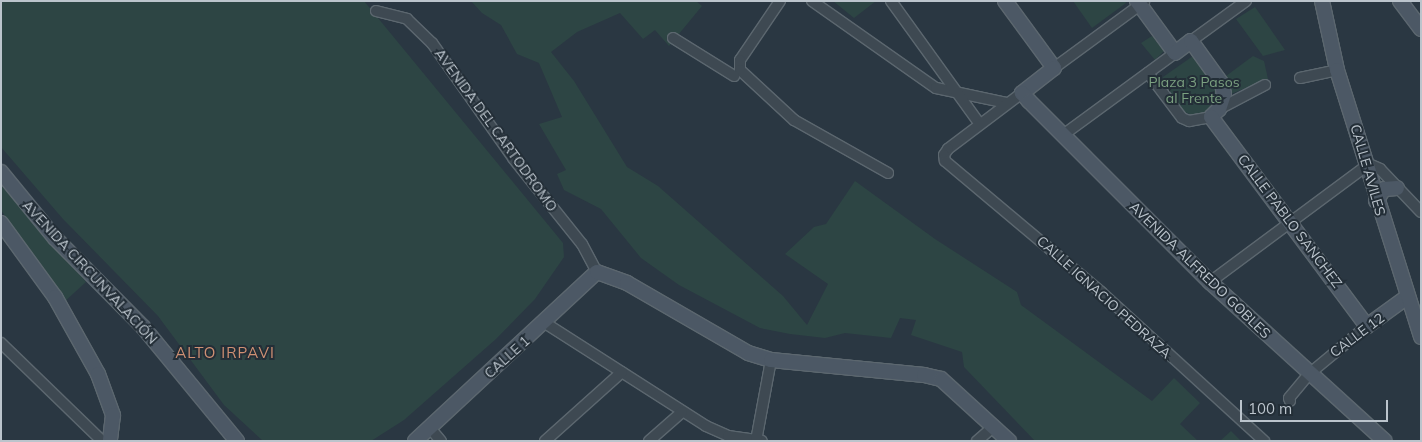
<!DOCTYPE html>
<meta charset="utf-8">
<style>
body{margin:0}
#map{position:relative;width:1422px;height:442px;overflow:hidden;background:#2a3742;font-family:Mulish,sans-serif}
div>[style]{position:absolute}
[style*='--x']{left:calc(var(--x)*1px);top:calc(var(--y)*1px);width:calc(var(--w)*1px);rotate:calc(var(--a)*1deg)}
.green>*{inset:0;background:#2d4544}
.roads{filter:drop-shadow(1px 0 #5c676f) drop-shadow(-1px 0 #5c676f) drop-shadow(0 1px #5c676f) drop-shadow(0 -1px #5c676f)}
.street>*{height:10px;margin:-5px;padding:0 5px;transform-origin:5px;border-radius:5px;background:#3e4952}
.secondary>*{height:14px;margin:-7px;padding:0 7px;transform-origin:7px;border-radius:7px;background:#4c5865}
span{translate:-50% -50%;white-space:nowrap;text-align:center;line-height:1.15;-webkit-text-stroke:4px #232e37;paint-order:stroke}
.park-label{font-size:14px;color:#7ba080}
.street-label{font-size:14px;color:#bbc4cc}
.neighbourhood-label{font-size:15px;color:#cf9073;letter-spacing:1px}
.frame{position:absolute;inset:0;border:2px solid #bbc4cc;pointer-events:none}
.scale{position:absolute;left:1240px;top:400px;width:148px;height:22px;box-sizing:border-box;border:2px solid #bbc4cc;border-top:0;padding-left:6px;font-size:15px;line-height:18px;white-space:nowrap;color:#bbc4cc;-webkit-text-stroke:4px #232e37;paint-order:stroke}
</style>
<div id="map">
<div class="green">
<i style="clip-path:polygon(1px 1px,364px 1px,563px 243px,564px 257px,535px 299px,496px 339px,404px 420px,371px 441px,263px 441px,224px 405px,158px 316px,63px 219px,1px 147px)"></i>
<i style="clip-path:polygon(471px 1px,696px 1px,702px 6px,669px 46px,655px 30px,643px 39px,620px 13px,577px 32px,551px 52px,574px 81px,627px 167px,658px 186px,783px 296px,807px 325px,828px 284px,785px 254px,814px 227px,826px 224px,855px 181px,935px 239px,1017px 292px,1021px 305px,1152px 401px,1174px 378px,1200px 403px,1180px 424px,1198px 441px,1035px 441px,964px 367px,962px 352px,911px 335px,916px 320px,900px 318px,891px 338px,845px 333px,825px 338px,790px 334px,760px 328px,679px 285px,641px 258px,601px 209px,564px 190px,557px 174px,566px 170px,539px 124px,562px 117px,539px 63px,517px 54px,501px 25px,482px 13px)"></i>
<i style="clip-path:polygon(833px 1px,876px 1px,854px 18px)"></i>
<i style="clip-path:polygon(1073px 1px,1125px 1px,1126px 3px,1092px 28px)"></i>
<i style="clip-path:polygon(1255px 7px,1285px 50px,1263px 56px,1236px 19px)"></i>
<i style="clip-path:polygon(1152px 36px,1164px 51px,1155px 60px,1141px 43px)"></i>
<i style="clip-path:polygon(1193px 56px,1217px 84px,1218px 98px,1210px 110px,1195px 116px,1182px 111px,1161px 84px,1163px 77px)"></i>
<i style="clip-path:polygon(1253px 56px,1264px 61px,1268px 79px,1231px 94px,1226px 76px)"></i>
<i style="clip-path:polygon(1px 185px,86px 282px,63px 303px,1px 210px)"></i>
<i style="clip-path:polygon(1231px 431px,1241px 441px,1220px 441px)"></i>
</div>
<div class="roads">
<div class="street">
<i style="--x:780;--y:1;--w:71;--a:124.1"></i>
<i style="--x:740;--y:60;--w:10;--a:90"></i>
<i style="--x:740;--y:70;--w:74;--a:42.8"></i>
<i style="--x:794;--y:120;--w:108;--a:29.4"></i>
<i style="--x:812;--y:1;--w:151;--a:35.1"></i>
<i style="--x:936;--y:88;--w:73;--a:11.9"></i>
<i style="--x:891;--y:1;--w:150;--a:54.2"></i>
<i style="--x:376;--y:11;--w:32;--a:14"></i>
<i style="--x:407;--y:19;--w:35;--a:44"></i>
<i style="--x:432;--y:43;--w:141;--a:54.8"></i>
<i style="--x:513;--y:158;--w:110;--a:51.3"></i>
<i style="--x:582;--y:244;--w:32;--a:62"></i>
<i style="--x:673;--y:38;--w:72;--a:31.9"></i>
<i style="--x:1191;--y:41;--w:68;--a:-36"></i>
<i style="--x:1054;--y:68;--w:112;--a:-36.3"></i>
<i style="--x:1148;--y:73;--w:56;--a:52.9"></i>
<i style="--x:1182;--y:118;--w:8;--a:23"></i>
<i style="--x:1189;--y:121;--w:22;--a:-10"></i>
<i style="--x:1300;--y:78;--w:38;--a:-12"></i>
<i style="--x:1022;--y:93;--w:93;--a:142.9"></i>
<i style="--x:948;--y:149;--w:7;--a:124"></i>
<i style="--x:944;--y:155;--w:6;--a:81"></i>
<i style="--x:945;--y:161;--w:204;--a:40"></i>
<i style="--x:1101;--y:292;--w:221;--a:42.4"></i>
<i style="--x:1219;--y:109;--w:52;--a:-27.6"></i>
<i style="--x:1063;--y:135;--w:139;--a:-36.2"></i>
<i style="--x:1210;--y:282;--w:198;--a:-36.6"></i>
<i style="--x:1369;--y:164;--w:12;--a:24"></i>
<i style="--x:1380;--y:169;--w:59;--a:46.4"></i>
<i style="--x:545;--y:323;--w:191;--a:32.6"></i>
<i style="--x:706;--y:426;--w:24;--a:24"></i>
<i style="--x:728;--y:436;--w:34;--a:8"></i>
<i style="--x:1;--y:343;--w:141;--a:44.1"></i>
<i style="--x:1309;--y:374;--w:75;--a:-39.6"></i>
<i style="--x:1290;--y:401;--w:3;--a:-108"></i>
<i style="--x:1289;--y:398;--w:26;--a:-50"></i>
<i style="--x:430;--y:428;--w:17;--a:50"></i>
<i style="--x:545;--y:441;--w:103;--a:-41.9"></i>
<i style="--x:649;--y:441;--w:44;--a:-41.3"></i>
<i style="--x:756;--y:441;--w:82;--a:-79.5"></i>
<i style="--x:977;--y:441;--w:23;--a:-41"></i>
</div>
<div class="secondary">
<i style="--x:1005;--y:1;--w:83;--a:53.8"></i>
<i style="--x:1054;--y:68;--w:41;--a:142"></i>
<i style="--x:1022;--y:93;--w:11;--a:49"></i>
<i style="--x:1029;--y:101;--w:256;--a:45"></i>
<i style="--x:1210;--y:282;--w:236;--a:42.3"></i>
<i style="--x:1137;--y:1;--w:64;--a:53.8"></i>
<i style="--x:1175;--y:53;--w:20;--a:-37"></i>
<i style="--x:1191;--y:41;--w:53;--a:54.2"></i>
<i style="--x:1222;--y:84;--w:10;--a:79"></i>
<i style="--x:1224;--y:94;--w:16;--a:108"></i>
<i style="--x:1219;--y:109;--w:11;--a:135"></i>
<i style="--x:1211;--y:117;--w:261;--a:53.3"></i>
<i style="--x:1367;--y:326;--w:49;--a:-35.9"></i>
<i style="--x:1322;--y:1;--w:71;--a:77.7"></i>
<i style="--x:1337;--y:70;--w:280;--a:72.5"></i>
<i style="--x:1400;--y:1;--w:35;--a:53"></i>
<i style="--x:1;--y:172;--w:85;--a:50.7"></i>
<i style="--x:55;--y:238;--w:125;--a:45.3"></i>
<i style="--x:143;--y:327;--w:148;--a:50.5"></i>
<i style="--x:1376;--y:201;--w:14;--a:-56"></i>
<i style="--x:1384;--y:189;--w:13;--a:-4"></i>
<i style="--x:1;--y:223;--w:92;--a:53.9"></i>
<i style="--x:55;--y:297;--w:88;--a:60.8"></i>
<i style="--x:98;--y:374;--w:44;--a:69.9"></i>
<i style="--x:113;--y:415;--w:26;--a:97"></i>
<i style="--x:415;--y:441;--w:248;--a:-42.9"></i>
<i style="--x:597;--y:272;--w:32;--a:20"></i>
<i style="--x:627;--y:283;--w:140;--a:30"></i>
<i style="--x:748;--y:353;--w:24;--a:17"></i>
<i style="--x:771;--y:360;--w:154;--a:5.6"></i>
<i style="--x:924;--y:375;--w:17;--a:13"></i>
<i style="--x:941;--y:379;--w:92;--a:42.4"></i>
</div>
</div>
<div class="park-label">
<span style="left:1194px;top:90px">Plaza 3 Pasos<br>al Frente</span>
</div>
<div class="street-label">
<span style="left:496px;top:130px;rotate:54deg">AVENIDA DEL CARTODROMO</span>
<span style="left:1368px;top:170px;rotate:74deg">CALLE AVILES</span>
<span style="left:1290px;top:221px;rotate:53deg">CALLE PABLO SANCHEZ</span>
<span style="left:1200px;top:270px;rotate:44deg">AVENIDA ALFREDO GOBLES</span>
<span style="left:90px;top:272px;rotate:47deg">AVENIDA CIRCUNVALACIÓN</span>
<span style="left:1104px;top:297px;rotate:42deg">CALLE IGNACIO PEDRAZA</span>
<span style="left:1357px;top:335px;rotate:-37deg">CALLE 12</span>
<span style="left:507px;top:357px;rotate:-42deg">CALLE 1</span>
</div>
<div class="neighbourhood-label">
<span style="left:225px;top:353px">ALTO IRPAVI</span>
</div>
<div class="frame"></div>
<div class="scale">100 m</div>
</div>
